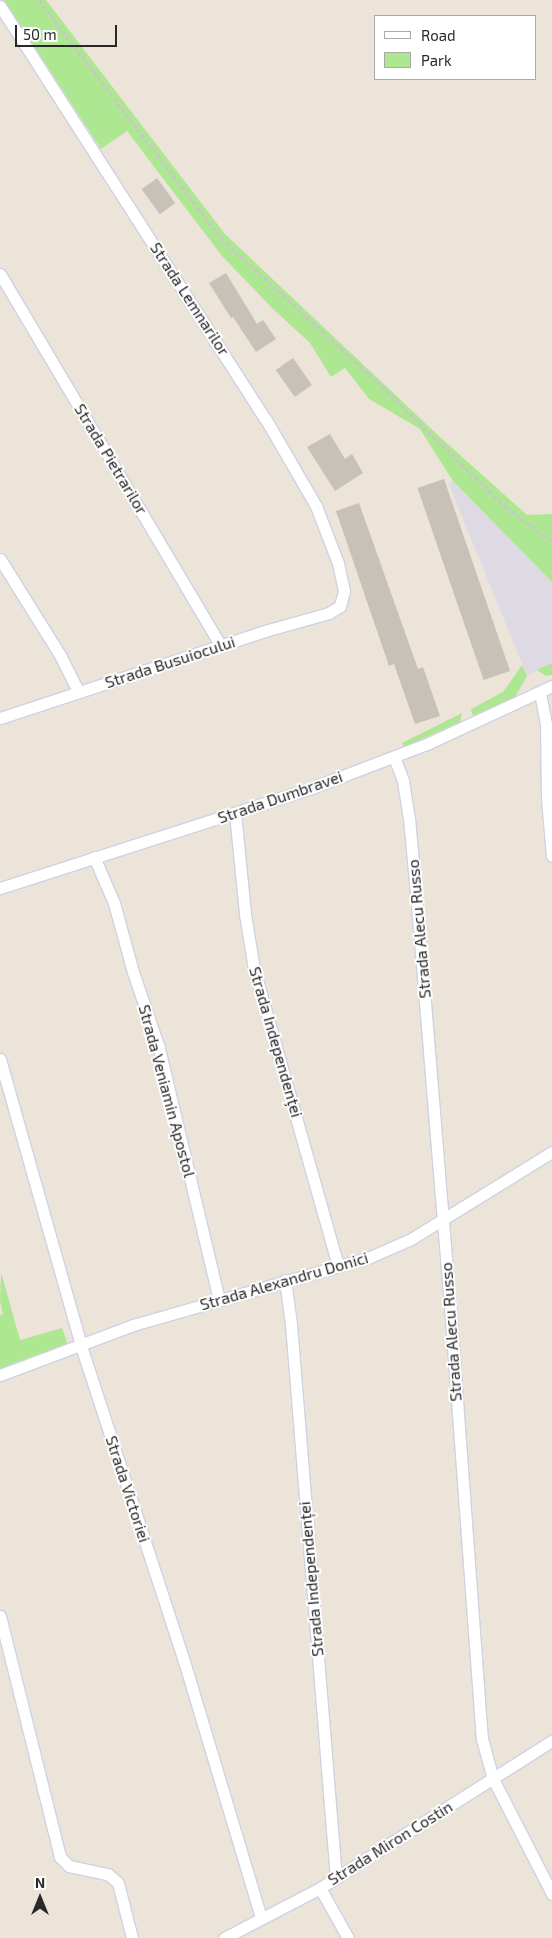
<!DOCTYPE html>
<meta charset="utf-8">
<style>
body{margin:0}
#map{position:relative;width:552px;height:1938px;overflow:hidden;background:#ece4d8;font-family:"Exo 2",sans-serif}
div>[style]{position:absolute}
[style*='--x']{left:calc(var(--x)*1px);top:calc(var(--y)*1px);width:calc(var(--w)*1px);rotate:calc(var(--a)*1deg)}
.industrial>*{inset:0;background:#dddae3}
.green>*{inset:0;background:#aee791}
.building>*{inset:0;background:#c7c1b8;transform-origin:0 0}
.path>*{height:2.5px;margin-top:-1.25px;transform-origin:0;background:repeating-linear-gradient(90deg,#c7c7c7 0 4px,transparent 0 6.5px)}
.roads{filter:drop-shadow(1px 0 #ced2e3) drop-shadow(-1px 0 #ced2e3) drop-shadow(0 1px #ced2e3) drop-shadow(0 -1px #ced2e3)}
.street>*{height:11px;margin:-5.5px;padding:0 5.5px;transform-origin:5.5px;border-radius:5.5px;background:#fff}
span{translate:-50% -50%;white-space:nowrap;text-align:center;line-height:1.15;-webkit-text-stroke:4px #fff;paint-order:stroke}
.street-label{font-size:16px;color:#282828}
.legend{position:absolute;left:374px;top:15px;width:162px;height:65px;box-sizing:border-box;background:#fff;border:1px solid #a9a9a9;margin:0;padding:6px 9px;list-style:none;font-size:15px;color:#282828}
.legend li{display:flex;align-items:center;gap:10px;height:25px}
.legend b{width:25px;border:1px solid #a9a9a9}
.north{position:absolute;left:15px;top:1873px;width:50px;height:50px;-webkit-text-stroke:4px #fff;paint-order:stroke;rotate:0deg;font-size:14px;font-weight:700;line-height:20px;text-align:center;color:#282828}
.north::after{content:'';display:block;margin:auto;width:18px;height:22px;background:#282828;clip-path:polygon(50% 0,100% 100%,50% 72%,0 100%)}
.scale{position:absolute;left:15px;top:25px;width:102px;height:22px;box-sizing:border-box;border:2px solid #282828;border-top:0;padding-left:6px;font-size:15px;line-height:18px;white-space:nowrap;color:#282828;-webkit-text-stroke:4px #fff;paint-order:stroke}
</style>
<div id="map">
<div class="industrial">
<i style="clip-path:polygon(453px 481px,552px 582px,552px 663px,527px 676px,448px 482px)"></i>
</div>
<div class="green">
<i style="clip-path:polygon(4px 0,46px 0,225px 234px,441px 438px,527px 515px,552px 514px,552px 582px,453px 481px,420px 429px,369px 399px,345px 368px,331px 377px,310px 343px,272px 308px,222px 256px,127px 131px,101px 149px)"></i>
<i style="clip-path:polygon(552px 663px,552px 675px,546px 676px,537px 670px)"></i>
<i style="clip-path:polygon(522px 665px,527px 676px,515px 697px,473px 716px,471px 709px,503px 692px)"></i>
<i style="clip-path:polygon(462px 713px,460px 722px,404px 747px,402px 743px)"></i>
<i style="clip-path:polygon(1px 1272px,20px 1340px,62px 1328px,68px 1345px,0 1370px,0 1315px,3px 1314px,0 1301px)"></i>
</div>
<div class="building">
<i style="left:157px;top:178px;width:31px;height:19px;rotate:54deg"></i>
<i style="clip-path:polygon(226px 273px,257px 324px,263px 320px,276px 339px,256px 352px,233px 317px,231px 318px,209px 283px)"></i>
<i style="left:293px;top:358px;width:33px;height:21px;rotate:55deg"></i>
<i style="clip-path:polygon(330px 434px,345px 459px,352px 454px,363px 473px,335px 491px,307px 447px)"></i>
<i style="left:444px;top:479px;width:203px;height:28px;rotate:71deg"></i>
<i style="clip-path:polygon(359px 503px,418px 669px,423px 667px,440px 716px,415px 724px,394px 664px,389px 666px,336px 511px)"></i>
</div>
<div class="path">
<i style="--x:39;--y:0;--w:300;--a:52.6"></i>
<i style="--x:221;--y:238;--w:212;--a:42.7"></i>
<i style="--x:377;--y:382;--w:180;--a:44.1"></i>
<i style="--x:506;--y:507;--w:57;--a:36.5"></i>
</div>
<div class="roads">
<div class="street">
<i style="--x:0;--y:6;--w:490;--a:57.3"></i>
<i style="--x:265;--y:418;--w:102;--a:59.9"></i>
<i style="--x:316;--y:506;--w:61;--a:68.9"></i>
<i style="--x:338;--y:563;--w:29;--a:78"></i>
<i style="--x:344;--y:591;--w:16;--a:105"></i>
<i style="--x:340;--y:606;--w:13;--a:148"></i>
<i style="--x:329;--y:613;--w:63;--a:164.4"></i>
<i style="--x:268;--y:630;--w:282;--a:161.8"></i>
<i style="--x:0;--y:274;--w:433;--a:59.3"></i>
<i style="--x:0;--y:559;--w:113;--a:58"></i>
<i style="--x:60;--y:655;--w:40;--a:63.4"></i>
<i style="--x:540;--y:693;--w:32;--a:79"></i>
<i style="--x:546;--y:724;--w:75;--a:89.2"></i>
<i style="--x:547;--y:799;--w:57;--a:85"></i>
<i style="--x:394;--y:757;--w:26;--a:69"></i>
<i style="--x:403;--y:781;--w:37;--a:81"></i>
<i style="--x:409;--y:818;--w:75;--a:84.7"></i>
<i style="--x:416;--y:893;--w:399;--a:85.3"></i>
<i style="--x:449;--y:1291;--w:449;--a:85.8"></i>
<i style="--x:482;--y:1739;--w:41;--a:74.6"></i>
<i style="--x:493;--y:1779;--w:129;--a:62.8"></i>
<i style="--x:235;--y:813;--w:101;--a:84.3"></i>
<i style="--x:245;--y:914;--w:56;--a:80.7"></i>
<i style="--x:254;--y:969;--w:309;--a:74.2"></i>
<i style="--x:94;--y:857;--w:50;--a:66.5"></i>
<i style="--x:114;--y:903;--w:72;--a:74.6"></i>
<i style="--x:133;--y:972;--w:80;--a:71.1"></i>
<i style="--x:159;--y:1048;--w:258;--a:76.6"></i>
<i style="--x:0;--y:888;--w:330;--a:-17.8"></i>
<i style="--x:314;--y:787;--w:123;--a:-20.9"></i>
<i style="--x:429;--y:743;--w:136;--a:-24.9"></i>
<i style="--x:0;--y:1059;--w:298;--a:74.2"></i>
<i style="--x:81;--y:1346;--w:331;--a:71.9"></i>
<i style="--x:184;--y:1661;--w:268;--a:73.3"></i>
<i style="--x:285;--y:1280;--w:44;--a:82.2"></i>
<i style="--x:291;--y:1324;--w:556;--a:85.36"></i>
<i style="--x:0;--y:1375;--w:142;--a:-20.6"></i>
<i style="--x:133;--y:1325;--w:247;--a:-16"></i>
<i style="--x:370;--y:1257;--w:45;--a:-23.7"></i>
<i style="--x:411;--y:1239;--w:166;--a:-31.7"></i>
<i style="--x:0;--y:1616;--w:248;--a:76"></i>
<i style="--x:60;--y:1857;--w:13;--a:45"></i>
<i style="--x:69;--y:1866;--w:40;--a:12"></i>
<i style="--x:108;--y:1874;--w:13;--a:42"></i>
<i style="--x:118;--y:1883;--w:57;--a:75.7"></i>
<i style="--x:320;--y:1888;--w:57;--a:60.8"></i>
<i style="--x:224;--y:1938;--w:108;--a:-27.5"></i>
<i style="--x:320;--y:1888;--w:275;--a:-32.4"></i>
</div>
</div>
<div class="street-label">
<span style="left:190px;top:299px;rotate:57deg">Strada Lemnarilor</span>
<span style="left:111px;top:459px;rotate:59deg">Strada Pietrarilor</span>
<span style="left:170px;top:662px;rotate:-18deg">Strada Busuiocului</span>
<span style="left:280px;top:797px;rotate:-19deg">Strada Dumbravei</span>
<span style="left:419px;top:929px;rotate:-95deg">Strada Alecu Russo</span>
<span style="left:276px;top:1042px;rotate:74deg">Strada Independenţei</span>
<span style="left:167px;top:1091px;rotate:75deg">Strada Veniamin Apostol</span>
<span style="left:284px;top:1281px;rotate:-16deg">Strada Alexandru Donici</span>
<span style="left:451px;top:1332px;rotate:-94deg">Strada Alecu Russo</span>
<span style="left:128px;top:1489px;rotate:72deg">Strada Victoriei</span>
<span style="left:311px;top:1579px;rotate:-95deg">Strada Independenței</span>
<span style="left:390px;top:1843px;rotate:-32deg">Strada Miron Costin</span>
</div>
<ul class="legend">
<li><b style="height:6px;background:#fff"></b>Road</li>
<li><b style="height:14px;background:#aee791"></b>Park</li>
</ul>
<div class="north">N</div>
<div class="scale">50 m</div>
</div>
